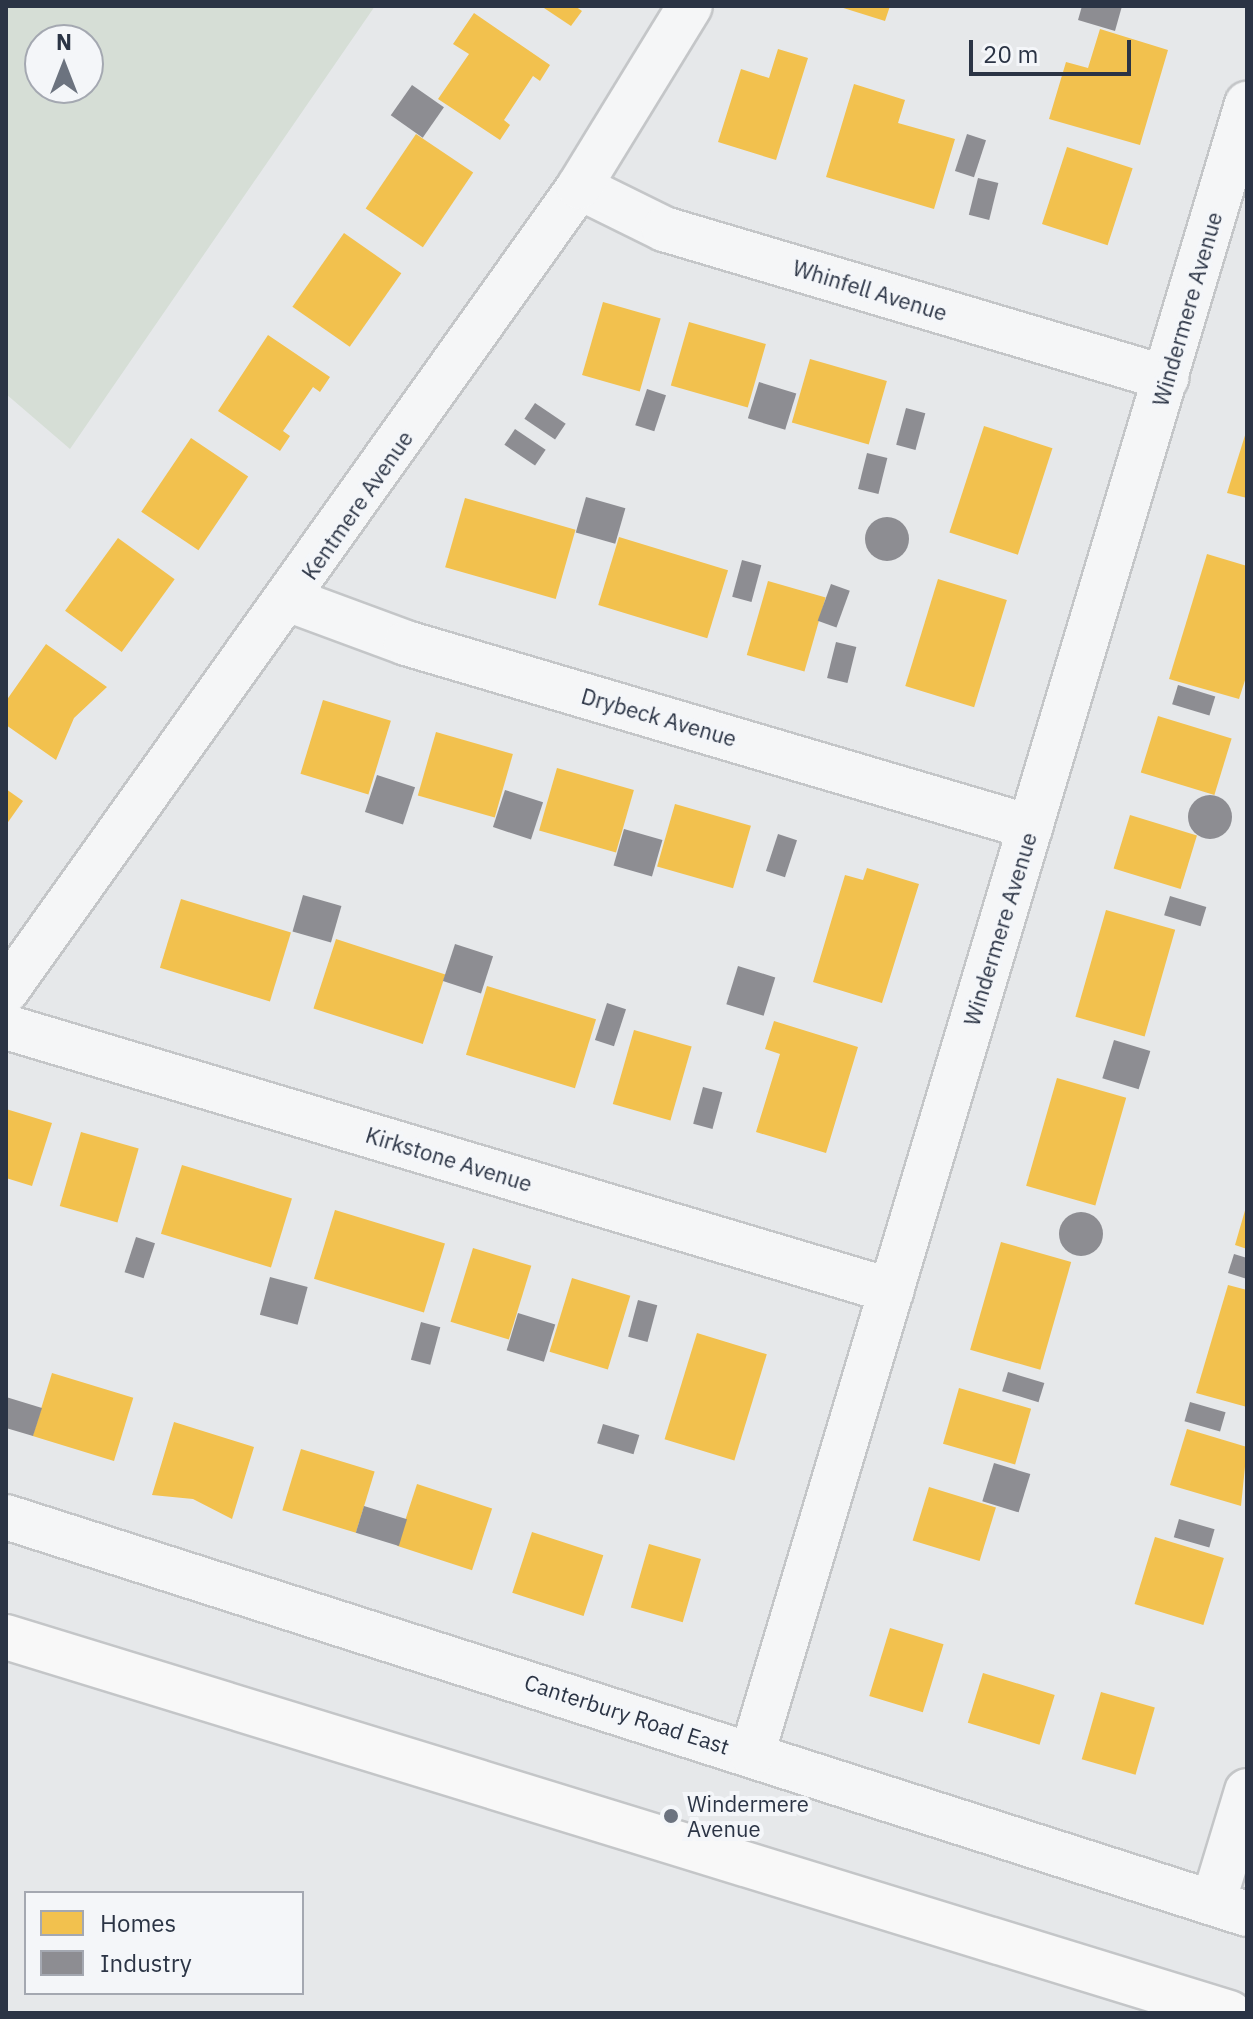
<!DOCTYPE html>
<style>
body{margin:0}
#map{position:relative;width:1253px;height:2019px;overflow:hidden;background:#e6e8ea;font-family:"IBM Plex Sans",sans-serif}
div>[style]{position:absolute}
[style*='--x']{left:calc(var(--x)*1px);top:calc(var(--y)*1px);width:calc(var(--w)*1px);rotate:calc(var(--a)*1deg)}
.green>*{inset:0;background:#d6ded6}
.homes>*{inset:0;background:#f2c14e;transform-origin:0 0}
.industry>*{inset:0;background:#8d8d92;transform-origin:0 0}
.round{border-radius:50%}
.roads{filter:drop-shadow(2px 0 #c4c6c8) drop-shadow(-2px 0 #c4c6c8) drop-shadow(0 2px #c4c6c8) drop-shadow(0 -2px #c4c6c8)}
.minor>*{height:44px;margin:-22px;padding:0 22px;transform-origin:22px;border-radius:22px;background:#f5f6f7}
.trunk>*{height:44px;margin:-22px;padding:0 22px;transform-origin:22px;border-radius:22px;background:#f8f8f8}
.dots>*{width:22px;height:22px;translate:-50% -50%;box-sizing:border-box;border:4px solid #f4f6f9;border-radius:50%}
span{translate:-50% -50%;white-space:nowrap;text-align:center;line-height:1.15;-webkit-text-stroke:8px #f4f6f9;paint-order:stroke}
.street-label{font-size:22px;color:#2b3445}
.poi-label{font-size:22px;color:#2b3445}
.left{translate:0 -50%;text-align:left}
.frame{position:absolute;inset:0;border:8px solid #2b3445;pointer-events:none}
.legend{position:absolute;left:24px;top:1891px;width:280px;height:104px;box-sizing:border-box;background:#f4f6f9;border:2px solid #a4a8b1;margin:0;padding:10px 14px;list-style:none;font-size:24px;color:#2b3445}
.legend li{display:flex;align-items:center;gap:16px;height:40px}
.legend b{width:40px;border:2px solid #a4a8b1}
.north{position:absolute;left:24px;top:24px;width:80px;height:80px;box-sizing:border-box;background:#f4f6f9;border:2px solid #a4a8b1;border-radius:50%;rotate:0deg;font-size:22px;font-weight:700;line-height:32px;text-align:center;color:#2b3445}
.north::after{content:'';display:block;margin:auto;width:28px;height:36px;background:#6c737f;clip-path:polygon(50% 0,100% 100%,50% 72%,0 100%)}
.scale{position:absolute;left:969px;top:40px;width:162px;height:36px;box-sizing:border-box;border:4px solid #2b3445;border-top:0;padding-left:10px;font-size:24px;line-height:28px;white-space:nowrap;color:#2b3445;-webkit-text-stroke:6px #f4f6f9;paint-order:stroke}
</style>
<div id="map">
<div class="green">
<i style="clip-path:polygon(evenodd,6px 6px,375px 6px,70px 449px,6px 394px,6px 6px,40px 40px,88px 40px,88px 88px,40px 88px,40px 40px)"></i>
</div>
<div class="homes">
<i style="clip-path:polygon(541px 6px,575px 6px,582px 11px,571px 26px)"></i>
<i style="clip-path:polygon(837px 6px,890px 6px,885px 21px)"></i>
<i style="clip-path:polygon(474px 13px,550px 65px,540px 81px,533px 76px,504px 120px,510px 125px,500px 140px,438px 99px,469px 54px,453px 44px)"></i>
<i style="clip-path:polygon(1100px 29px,1168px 50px,1140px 145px,1049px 119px,1066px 62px,1088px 68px)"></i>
<i style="clip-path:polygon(778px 49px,808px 58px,776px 160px,718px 142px,741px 69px,769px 78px)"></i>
<i style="clip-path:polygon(854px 84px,905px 100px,898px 123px,955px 139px,934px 209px,826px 177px)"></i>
<i style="left:416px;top:134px;width:69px;height:90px;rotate:34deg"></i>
<i style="left:1067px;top:147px;width:69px;height:81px;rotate:18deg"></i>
<i style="left:344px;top:233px;width:70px;height:90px;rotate:35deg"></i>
<i style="left:603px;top:302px;width:60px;height:76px;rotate:16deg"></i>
<i style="left:689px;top:322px;width:80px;height:66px;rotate:16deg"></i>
<i style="clip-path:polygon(268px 335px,330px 377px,320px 392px,313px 387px,283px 431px,290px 436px,280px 451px,218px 411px)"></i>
<i style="left:810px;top:359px;width:80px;height:66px;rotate:16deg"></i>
<i style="left:984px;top:426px;width:72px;height:112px;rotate:18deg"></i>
<i style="clip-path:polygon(1247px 429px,1247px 498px,1227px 493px)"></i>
<i style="left:191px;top:438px;width:69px;height:89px;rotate:34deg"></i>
<i style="left:465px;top:498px;width:115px;height:72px;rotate:16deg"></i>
<i style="left:619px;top:537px;width:114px;height:71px;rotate:17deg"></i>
<i style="left:118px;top:538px;width:70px;height:90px;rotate:36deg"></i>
<i style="clip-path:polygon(1207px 554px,1247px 566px,1247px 674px,1239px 699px,1169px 679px)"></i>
<i style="left:938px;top:579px;width:72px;height:112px;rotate:17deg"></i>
<i style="left:768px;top:581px;width:60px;height:77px;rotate:16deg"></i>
<i style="clip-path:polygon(46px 644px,107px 687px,74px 718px,56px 760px,6px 725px,6px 701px)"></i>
<i style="left:323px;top:700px;width:71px;height:77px;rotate:17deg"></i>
<i style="left:1158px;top:716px;width:77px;height:59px;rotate:17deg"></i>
<i style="left:436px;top:732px;width:80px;height:66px;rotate:16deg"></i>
<i style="left:557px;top:768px;width:80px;height:65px;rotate:16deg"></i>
<i style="clip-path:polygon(6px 789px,23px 801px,6px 825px)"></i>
<i style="left:675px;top:804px;width:79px;height:65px;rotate:16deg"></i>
<i style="left:1130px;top:815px;width:70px;height:56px;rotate:17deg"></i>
<i style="clip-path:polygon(867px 868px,919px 884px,882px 1003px,813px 982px,845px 875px,863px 880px)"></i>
<i style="left:181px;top:899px;width:115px;height:72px;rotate:17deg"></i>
<i style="left:1106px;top:910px;width:72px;height:111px;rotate:16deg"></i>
<i style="left:336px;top:939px;width:115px;height:73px;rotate:18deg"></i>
<i style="left:487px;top:986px;width:114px;height:72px;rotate:17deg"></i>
<i style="clip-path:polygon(774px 1021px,858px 1047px,826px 1153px,756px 1132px,780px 1054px,765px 1049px)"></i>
<i style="left:634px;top:1030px;width:60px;height:77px;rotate:16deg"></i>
<i style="left:1057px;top:1078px;width:72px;height:112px;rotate:16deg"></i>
<i style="clip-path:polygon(6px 1109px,52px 1123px,32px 1186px,6px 1178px)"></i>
<i style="left:81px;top:1132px;width:60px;height:77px;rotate:16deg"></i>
<i style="left:182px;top:1165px;width:115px;height:72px;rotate:17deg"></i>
<i style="clip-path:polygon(1246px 1207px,1247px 1207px,1247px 1249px,1235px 1245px)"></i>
<i style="left:335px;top:1210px;width:115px;height:72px;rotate:17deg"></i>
<i style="left:1001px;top:1242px;width:73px;height:112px;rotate:16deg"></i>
<i style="left:473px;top:1248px;width:61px;height:77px;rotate:17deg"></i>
<i style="left:572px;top:1278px;width:61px;height:77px;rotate:17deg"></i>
<i style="clip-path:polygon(1228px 1285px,1247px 1290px,1247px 1407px,1196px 1393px)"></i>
<i style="left:697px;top:1333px;width:73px;height:111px;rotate:17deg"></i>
<i style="left:52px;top:1373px;width:85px;height:66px;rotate:17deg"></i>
<i style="left:959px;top:1388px;width:75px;height:58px;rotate:16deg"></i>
<i style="clip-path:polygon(174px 1422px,254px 1447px,232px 1519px,193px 1499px,152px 1495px)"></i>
<i style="clip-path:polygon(1187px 1429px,1247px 1447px,1241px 1506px,1170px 1485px)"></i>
<i style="left:301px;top:1449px;width:77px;height:64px;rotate:17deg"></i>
<i style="left:417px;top:1484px;width:79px;height:65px;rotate:18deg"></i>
<i style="left:929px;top:1487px;width:70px;height:56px;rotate:17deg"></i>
<i style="left:532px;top:1532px;width:75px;height:64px;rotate:18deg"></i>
<i style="left:1155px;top:1537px;width:72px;height:70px;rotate:17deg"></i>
<i style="left:649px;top:1544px;width:54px;height:66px;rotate:16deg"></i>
<i style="left:890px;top:1628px;width:56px;height:71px;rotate:17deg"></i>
<i style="left:983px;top:1673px;width:75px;height:52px;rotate:17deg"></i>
<i style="left:1101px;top:1692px;width:56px;height:70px;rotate:16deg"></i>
</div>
<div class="industry">
<i style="clip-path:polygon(1082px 6px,1122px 6px,1115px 31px,1078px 20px)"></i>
<i style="left:412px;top:85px;width:39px;height:37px;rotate:35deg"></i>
<i style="left:967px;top:134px;width:20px;height:39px;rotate:18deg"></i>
<i style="left:978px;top:178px;width:21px;height:38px;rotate:14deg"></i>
<i style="left:759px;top:382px;width:39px;height:38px;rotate:17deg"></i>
<i style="left:647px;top:389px;width:20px;height:38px;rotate:18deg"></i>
<i style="left:535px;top:403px;width:37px;height:19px;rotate:34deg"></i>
<i style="left:906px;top:408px;width:20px;height:38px;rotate:15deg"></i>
<i style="left:515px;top:429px;width:37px;height:19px;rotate:34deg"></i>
<i style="left:867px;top:453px;width:21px;height:37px;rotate:14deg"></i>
<i style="left:586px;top:497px;width:41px;height:37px;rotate:16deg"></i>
<i class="round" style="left:865px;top:517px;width:44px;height:44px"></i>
<i style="left:742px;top:560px;width:20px;height:38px;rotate:15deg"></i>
<i style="left:831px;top:584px;width:20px;height:39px;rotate:20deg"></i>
<i style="left:836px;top:642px;width:21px;height:37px;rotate:14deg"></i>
<i style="left:1178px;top:685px;width:39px;height:20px;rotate:17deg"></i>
<i style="left:377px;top:775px;width:40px;height:39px;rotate:18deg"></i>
<i style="left:505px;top:790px;width:40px;height:39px;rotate:18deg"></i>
<i class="round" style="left:1188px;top:795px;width:44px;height:44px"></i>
<i style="left:624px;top:829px;width:40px;height:38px;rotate:16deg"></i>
<i style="left:778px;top:834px;width:20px;height:39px;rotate:18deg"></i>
<i style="left:303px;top:895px;width:40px;height:38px;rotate:16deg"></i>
<i style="left:1170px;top:896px;width:38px;height:20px;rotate:17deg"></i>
<i style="left:455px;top:944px;width:40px;height:39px;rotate:18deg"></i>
<i style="left:738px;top:966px;width:39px;height:40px;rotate:17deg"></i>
<i style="left:607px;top:1003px;width:20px;height:39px;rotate:18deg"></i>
<i style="left:1114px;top:1040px;width:38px;height:40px;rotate:17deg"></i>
<i style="left:703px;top:1087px;width:20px;height:38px;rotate:15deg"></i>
<i class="round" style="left:1059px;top:1212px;width:44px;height:44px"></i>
<i style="left:136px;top:1237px;width:20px;height:37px;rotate:18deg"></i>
<i style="clip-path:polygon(1234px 1254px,1247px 1258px,1247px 1279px,1228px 1273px)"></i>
<i style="left:270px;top:1277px;width:39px;height:39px;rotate:15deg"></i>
<i style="left:638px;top:1300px;width:20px;height:38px;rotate:15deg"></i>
<i style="left:518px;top:1313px;width:39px;height:39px;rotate:17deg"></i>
<i style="left:421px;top:1322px;width:20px;height:39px;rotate:15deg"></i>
<i style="left:1008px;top:1372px;width:38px;height:20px;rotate:17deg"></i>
<i style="clip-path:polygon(6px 1397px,42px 1408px,33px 1436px,6px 1428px)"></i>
<i style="left:1190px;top:1402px;width:37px;height:20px;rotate:16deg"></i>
<i style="left:603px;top:1424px;width:38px;height:20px;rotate:17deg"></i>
<i style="left:994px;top:1463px;width:38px;height:40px;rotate:17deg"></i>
<i style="left:364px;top:1506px;width:45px;height:28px;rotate:17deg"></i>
<i style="left:1179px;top:1519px;width:37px;height:19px;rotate:16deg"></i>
</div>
<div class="roads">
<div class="minor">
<i style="--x:579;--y:187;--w:95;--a:26.3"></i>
<i style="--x:664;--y:229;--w:524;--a:16.53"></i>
<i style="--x:290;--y:600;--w:124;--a:20.3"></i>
<i style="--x:406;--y:643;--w:651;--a:16.43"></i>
<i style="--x:6;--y:991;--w:987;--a:-54.52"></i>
<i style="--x:579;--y:187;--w:212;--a:-58.5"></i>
<i style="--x:6;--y:1027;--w:924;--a:16.59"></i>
<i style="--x:6;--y:1517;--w:1303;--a:17.74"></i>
<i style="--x:752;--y:1754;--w:1723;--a:-73.3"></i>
<i style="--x:1213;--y:1903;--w:117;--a:-73.1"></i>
</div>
<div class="trunk">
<i style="--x:6;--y:1637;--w:1280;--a:17.08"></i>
</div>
</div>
<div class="dots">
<i style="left:671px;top:1816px;background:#6c737f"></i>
</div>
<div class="street-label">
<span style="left:870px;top:290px;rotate:17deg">Whinfell Avenue</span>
<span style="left:1187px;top:309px;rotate:-74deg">Windermere Avenue</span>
<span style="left:357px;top:505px;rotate:-55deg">Kentmere Avenue</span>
<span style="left:659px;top:717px;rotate:16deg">Drybeck Avenue</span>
<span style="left:1000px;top:929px;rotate:-73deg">Windermere Avenue</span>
<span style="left:449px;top:1159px;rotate:17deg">Kirkstone Avenue</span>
<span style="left:627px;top:1714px;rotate:18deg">Canterbury Road East</span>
</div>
<div class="poi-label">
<span class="left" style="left:687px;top:1816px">Windermere<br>Avenue</span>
</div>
<div class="frame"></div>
<ul class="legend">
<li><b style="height:22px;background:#f2c14e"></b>Homes</li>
<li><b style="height:22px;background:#8d8d92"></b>Industry</li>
</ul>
<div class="north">N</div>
<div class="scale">20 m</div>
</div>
